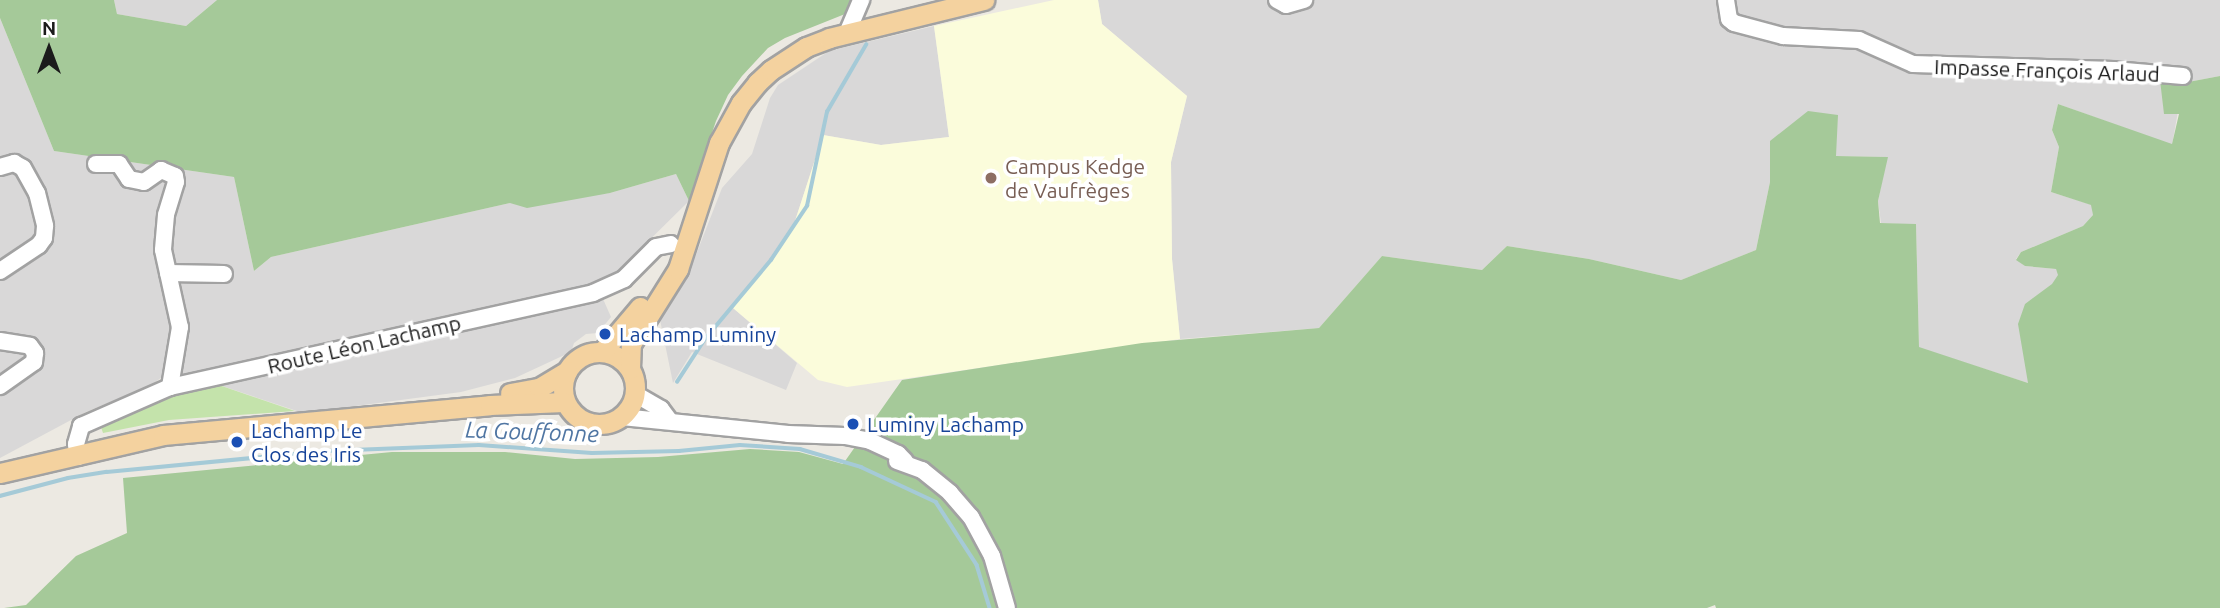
<!DOCTYPE html>
<meta charset="utf-8">
<style>
body{margin:0}
#map{position:relative;width:2220px;height:608px;overflow:hidden;background:#ece9e2;font-family:Ubuntu,sans-serif}
div>[style]{position:absolute}
[style*='--x']{left:calc(var(--x)*1px);top:calc(var(--y)*1px);width:calc(var(--w)*1px);rotate:calc(var(--a)*1deg)}
.residential>*{inset:0;background:#d9d8d8}
.education>*{inset:0;background:#fbfcdb}
.grass>*{inset:0;background:#c4e3ab}
.forest>*{inset:0;background:#a5c999}
.stream>*{height:3.5px;margin:-1.75px;padding:0 1.75px;transform-origin:1.75px;border-radius:1.75px;background:#a5cad7}
.roads{filter:drop-shadow(2px 0 #a2a2a2) drop-shadow(-2px 0 #a2a2a2) drop-shadow(0 2px #a2a2a2) drop-shadow(0 -2px #a2a2a2)}
.minor>*{height:16px;margin:-8px;padding:0 8px;transform-origin:8px;border-radius:8px;background:#fff}
.major>*{height:19px;margin:-9.5px;padding:0 9.5px;transform-origin:9.5px;border-radius:9.5px;background:#f4d29f}
.major>.ring{margin:-9.5px;padding:0;box-sizing:content-box;background:none;border:19px solid #f4d29f;border-radius:50%}
.dots>*{width:19px;height:19px;translate:-50% -50%;box-sizing:border-box;border:4px solid #fff;border-radius:50%}
span{translate:-50% -50%;white-space:nowrap;text-align:center;line-height:1.15;-webkit-text-stroke:7px #fff;paint-order:stroke}
.street-label{font-size:21px;color:#1b1b1b}
.education-label{font-size:21px;color:#785e54}
.left{translate:0 -50%;text-align:left}
.transit-label{font-size:21px;color:#164399}
.water-label{font-size:23px;color:#5076a3;font-style:italic}
.north{position:absolute;left:14px;top:14px;width:70px;height:70px;-webkit-text-stroke:5px #fff;paint-order:stroke;rotate:0deg;font-size:19px;font-weight:700;line-height:28px;text-align:center;color:#1b1b1b}
.north::after{content:'';display:block;margin:auto;width:24px;height:32px;background:#1b1b1b;clip-path:polygon(50% 0,100% 100%,50% 72%,0 100%)}
</style>
<div id="map">
<div class="residential">
<i style="clip-path:polygon(114px 0,217px 0,186px 26px,117px 14px)"></i>
<i style="clip-path:polygon(1098px 0,2220px 0,2220px 76px,2183px 83px,2172px 145px,2058px 104px,2052px 130px,2059px 147px,2051px 192px,2092px 205px,2093px 215px,2083px 226px,2021px 252px,2016px 259px,2025px 266px,2056px 269px,2059px 275px,2053px 284px,2026px 304px,2028px 383px,1919px 348px,1916px 225px,1881px 223px,1878px 201px,1887px 157px,1836px 156px,1770px 141px,1770px 182px,1756px 250px,1681px 280px,1589px 259px,1507px 246px,1482px 270px,1382px 256px,1319px 328px,1180px 339px,1172px 259px,1171px 162px,1187px 96px,1102px 24px)"></i>
<i style="clip-path:polygon(0 18px,54px 151px,234px 177px,254px 271px,271px 257px,510px 203px,610px 193px,676px 174px,689px 201px,612px 277px,596px 283px,611px 317px,598px 333px,586px 334px,574px 343px,571px 352px,515px 378px,461px 392px,303px 413px,216px 384px,213px 370px,183px 376px,165px 375px,151px 385px,86px 412px,0 458px)"></i>
<i style="clip-path:polygon(934px 26px,949px 137px,881px 145px,823px 135px,795px 221px,785px 240px,733px 308px,797px 363px,786px 390px,692px 352px,673px 383px,659px 315px,692px 265px,722px 188px,752px 154px,770px 98px,778px 85px,829px 51px)"></i>
</div>
<div class="education">
<i style="clip-path:polygon(1054px 0,1098px 0,1102px 24px,1187px 96px,1171px 162px,1172px 259px,1180px 339px,847px 387px,818px 380px,733px 308px,782px 244px,795px 221px,823px 135px,881px 145px,949px 137px,934px 26px)"></i>
</div>
<div class="grass">
<i style="clip-path:polygon(216px 384px,295px 411px,169px 420px,103px 433px,100px 424px,111px 419px,189px 390px)"></i>
</div>
<div class="forest">
<i style="clip-path:polygon(0 0,114px 0,117px 14px,186px 26px,217px 0,851px 0,845px 14px,785px 38px,768px 48px,742px 76px,728px 95px,716px 121px,689px 201px,676px 174px,610px 193px,527px 208px,510px 203px,271px 257px,254px 271px,234px 177px,54px 151px,0 18px)"></i>
<i style="clip-path:polygon(2220px 76px,2220px 608px,1716px 608px,1715px 605px,1707px 608px,4px 608px,26px 605px,76px 556px,127px 533px,123px 478px,392px 452px,505px 452px,575px 459px,658px 457px,750px 449px,799px 452px,843px 464px,902px 380px,1142px 343px,1319px 328px,1382px 256px,1482px 270px,1507px 246px,1589px 259px,1681px 280px,1756px 250px,1770px 182px,1770px 141px,1808px 111px,1838px 115px,1836px 156px,1888px 157px,1878px 201px,1880px 223px,1916px 224px,1919px 347px,2028px 383px,2018px 324px,2025px 304px,2052px 284px,2058px 275px,2056px 269px,2025px 266px,2016px 260px,2021px 252px,2083px 226px,2093px 215px,2091px 205px,2051px 192px,2059px 147px,2052px 130px,2058px 104px,2172px 144px,2179px 114px,2164px 114px,2160px 80px,2183px 83px)"></i>
</div>
<div class="stream">
<i style="--x:677;--y:382;--w:51;--a:-56.9"></i>
<i style="--x:705;--y:339;--w:103;--a:-50.1"></i>
<i style="--x:771;--y:260;--w:65;--a:-56.3"></i>
<i style="--x:807;--y:206;--w:96;--a:-78"></i>
<i style="--x:827;--y:112;--w:78;--a:-59.8"></i>
<i style="--x:0;--y:496;--w:70;--a:-14.8"></i>
<i style="--x:68;--y:478;--w:39;--a:-9"></i>
<i style="--x:107;--y:472;--w:221;--a:-5.5"></i>
<i style="--x:327;--y:451;--w:152;--a:-2.3"></i>
<i style="--x:479;--y:445;--w:113;--a:4"></i>
<i style="--x:592;--y:453;--w:87;--a:-1.3"></i>
<i style="--x:679;--y:451;--w:61;--a:-5.6"></i>
<i style="--x:740;--y:445;--w:60;--a:3.8"></i>
<i style="--x:800;--y:449;--w:64;--a:16.4"></i>
<i style="--x:861;--y:467;--w:83;--a:25"></i>
<i style="--x:936;--y:502;--w:75;--a:56.9"></i>
<i style="--x:977;--y:565;--w:45;--a:73.2"></i>
</div>
<div class="roads">
<div class="minor">
<i style="--x:1277;--y:0;--w:10;--a:29"></i>
<i style="--x:1286;--y:5;--w:19;--a:-16"></i>
<i style="--x:1726;--y:0;--w:19;--a:81"></i>
<i style="--x:1729;--y:19;--w:6;--a:39"></i>
<i style="--x:1734;--y:23;--w:51;--a:14.9"></i>
<i style="--x:1783;--y:36;--w:76;--a:3"></i>
<i style="--x:1859;--y:40;--w:59;--a:24"></i>
<i style="--x:1913;--y:64;--w:201;--a:1.7"></i>
<i style="--x:2114;--y:70;--w:69;--a:5"></i>
<i style="--x:848;--y:31;--w:34;--a:-67"></i>
<i style="--x:96;--y:164;--w:23;--a:0"></i>
<i style="--x:119;--y:164;--w:18;--a:56"></i>
<i style="--x:129;--y:179;--w:15;--a:11"></i>
<i style="--x:144;--y:182;--w:21;--a:-35"></i>
<i style="--x:161;--y:170;--w:15;--a:23"></i>
<i style="--x:175;--y:176;--w:6;--a:81"></i>
<i style="--x:176;--y:182;--w:34;--a:107"></i>
<i style="--x:166;--y:215;--w:35;--a:95"></i>
<i style="--x:163;--y:250;--w:79;--a:77.6"></i>
<i style="--x:180;--y:327;--w:61;--a:99.5"></i>
<i style="--x:0;--y:167;--w:15;--a:-16"></i>
<i style="--x:14;--y:163;--w:10;--a:29"></i>
<i style="--x:23;--y:168;--w:29;--a:61"></i>
<i style="--x:37;--y:193;--w:34;--a:76"></i>
<i style="--x:45;--y:226;--w:12;--a:95"></i>
<i style="--x:44;--y:238;--w:9;--a:126"></i>
<i style="--x:39;--y:245;--w:47;--a:146.3"></i>
<i style="--x:168;--y:273;--w:56;--a:1"></i>
<i style="--x:0;--y:341;--w:30;--a:9"></i>
<i style="--x:30;--y:346;--w:9;--a:54"></i>
<i style="--x:35;--y:353;--w:9;--a:96"></i>
<i style="--x:34;--y:362;--w:42;--a:144.8"></i>
<i style="--x:635;--y:394;--w:30;--a:30"></i>
<i style="--x:661;--y:409;--w:15;--a:53"></i>
<i style="--x:622;--y:417;--w:167;--a:5.8"></i>
<i style="--x:788;--y:434;--w:57;--a:2"></i>
<i style="--x:845;--y:436;--w:25;--a:11"></i>
<i style="--x:870;--y:441;--w:31;--a:25"></i>
<i style="--x:898;--y:454;--w:10;--a:45"></i>
<i style="--x:78;--y:457;--w:13;--a:-99"></i>
<i style="--x:76;--y:444;--w:19;--a:-74"></i>
<i style="--x:81;--y:426;--w:97;--a:-23.7"></i>
<i style="--x:170;--y:387;--w:433;--a:-12.5"></i>
<i style="--x:593;--y:293;--w:34;--a:-24"></i>
<i style="--x:624;--y:279;--w:45;--a:-45"></i>
<i style="--x:656;--y:247;--w:15;--a:-11"></i>
<i style="--x:897;--y:461;--w:27;--a:20"></i>
<i style="--x:922;--y:470;--w:36;--a:39"></i>
<i style="--x:950;--y:493;--w:32;--a:49"></i>
<i style="--x:971;--y:517;--w:44;--a:61.7"></i>
<i style="--x:992;--y:556;--w:54;--a:73.9"></i>
</div>
<div class="major">
<i class="ring" style="left:563px;top:352px;width:53px;height:53px"></i>
<i style="--x:602;--y:352;--w:59;--a:-49.8"></i>
<i style="--x:630;--y:369;--w:25;--a:-88"></i>
<i style="--x:631;--y:344;--w:89;--a:-57.9"></i>
<i style="--x:678;--y:269;--w:133;--a:-72"></i>
<i style="--x:719;--y:143;--w:46;--a:-61.2"></i>
<i style="--x:741;--y:103;--w:26;--a:-51"></i>
<i style="--x:757;--y:83;--w:19;--a:-43"></i>
<i style="--x:771;--y:70;--w:42;--a:-33.3"></i>
<i style="--x:806;--y:47;--w:25;--a:-21"></i>
<i style="--x:829;--y:38;--w:160;--a:-13.8"></i>
<i style="--x:510;--y:393;--w:29;--a:-10"></i>
<i style="--x:539;--y:388;--w:33;--a:-31"></i>
<i style="--x:0;--y:473;--w:167;--a:-13.1"></i>
<i style="--x:163;--y:435;--w:328;--a:-5.2"></i>
<i style="--x:490;--y:405;--w:74;--a:-2.3"></i>
</div>
</div>
<div class="dots">
<i style="left:991px;top:178px;background:#8d6e63"></i>
<i style="left:605px;top:334px;background:#1a4fb4"></i>
<i style="left:853px;top:424px;background:#1a4fb4"></i>
<i style="left:237px;top:442px;background:#1a4fb4"></i>
</div>
<div class="street-label">
<span style="left:2047px;top:70px;rotate:2deg">Impasse François Arlaud</span>
<span style="left:364px;top:344px;rotate:-13deg">Route Léon Lachamp</span>
</div>
<div class="education-label">
<span class="left" style="left:1005px;top:178px">Campus Kedge<br>de Vaufrèges</span>
</div>
<div class="transit-label">
<span class="left" style="left:619px;top:334px">Lachamp Luminy</span>
<span class="left" style="left:867px;top:424px">Luminy Lachamp</span>
<span class="left" style="left:251px;top:442px">Lachamp Le<br>Clos des Iris</span>
</div>
<div class="water-label">
<span style="left:532px;top:432px;rotate:2deg">La Gouffonne</span>
</div>
<div class="north">N</div>
</div>
